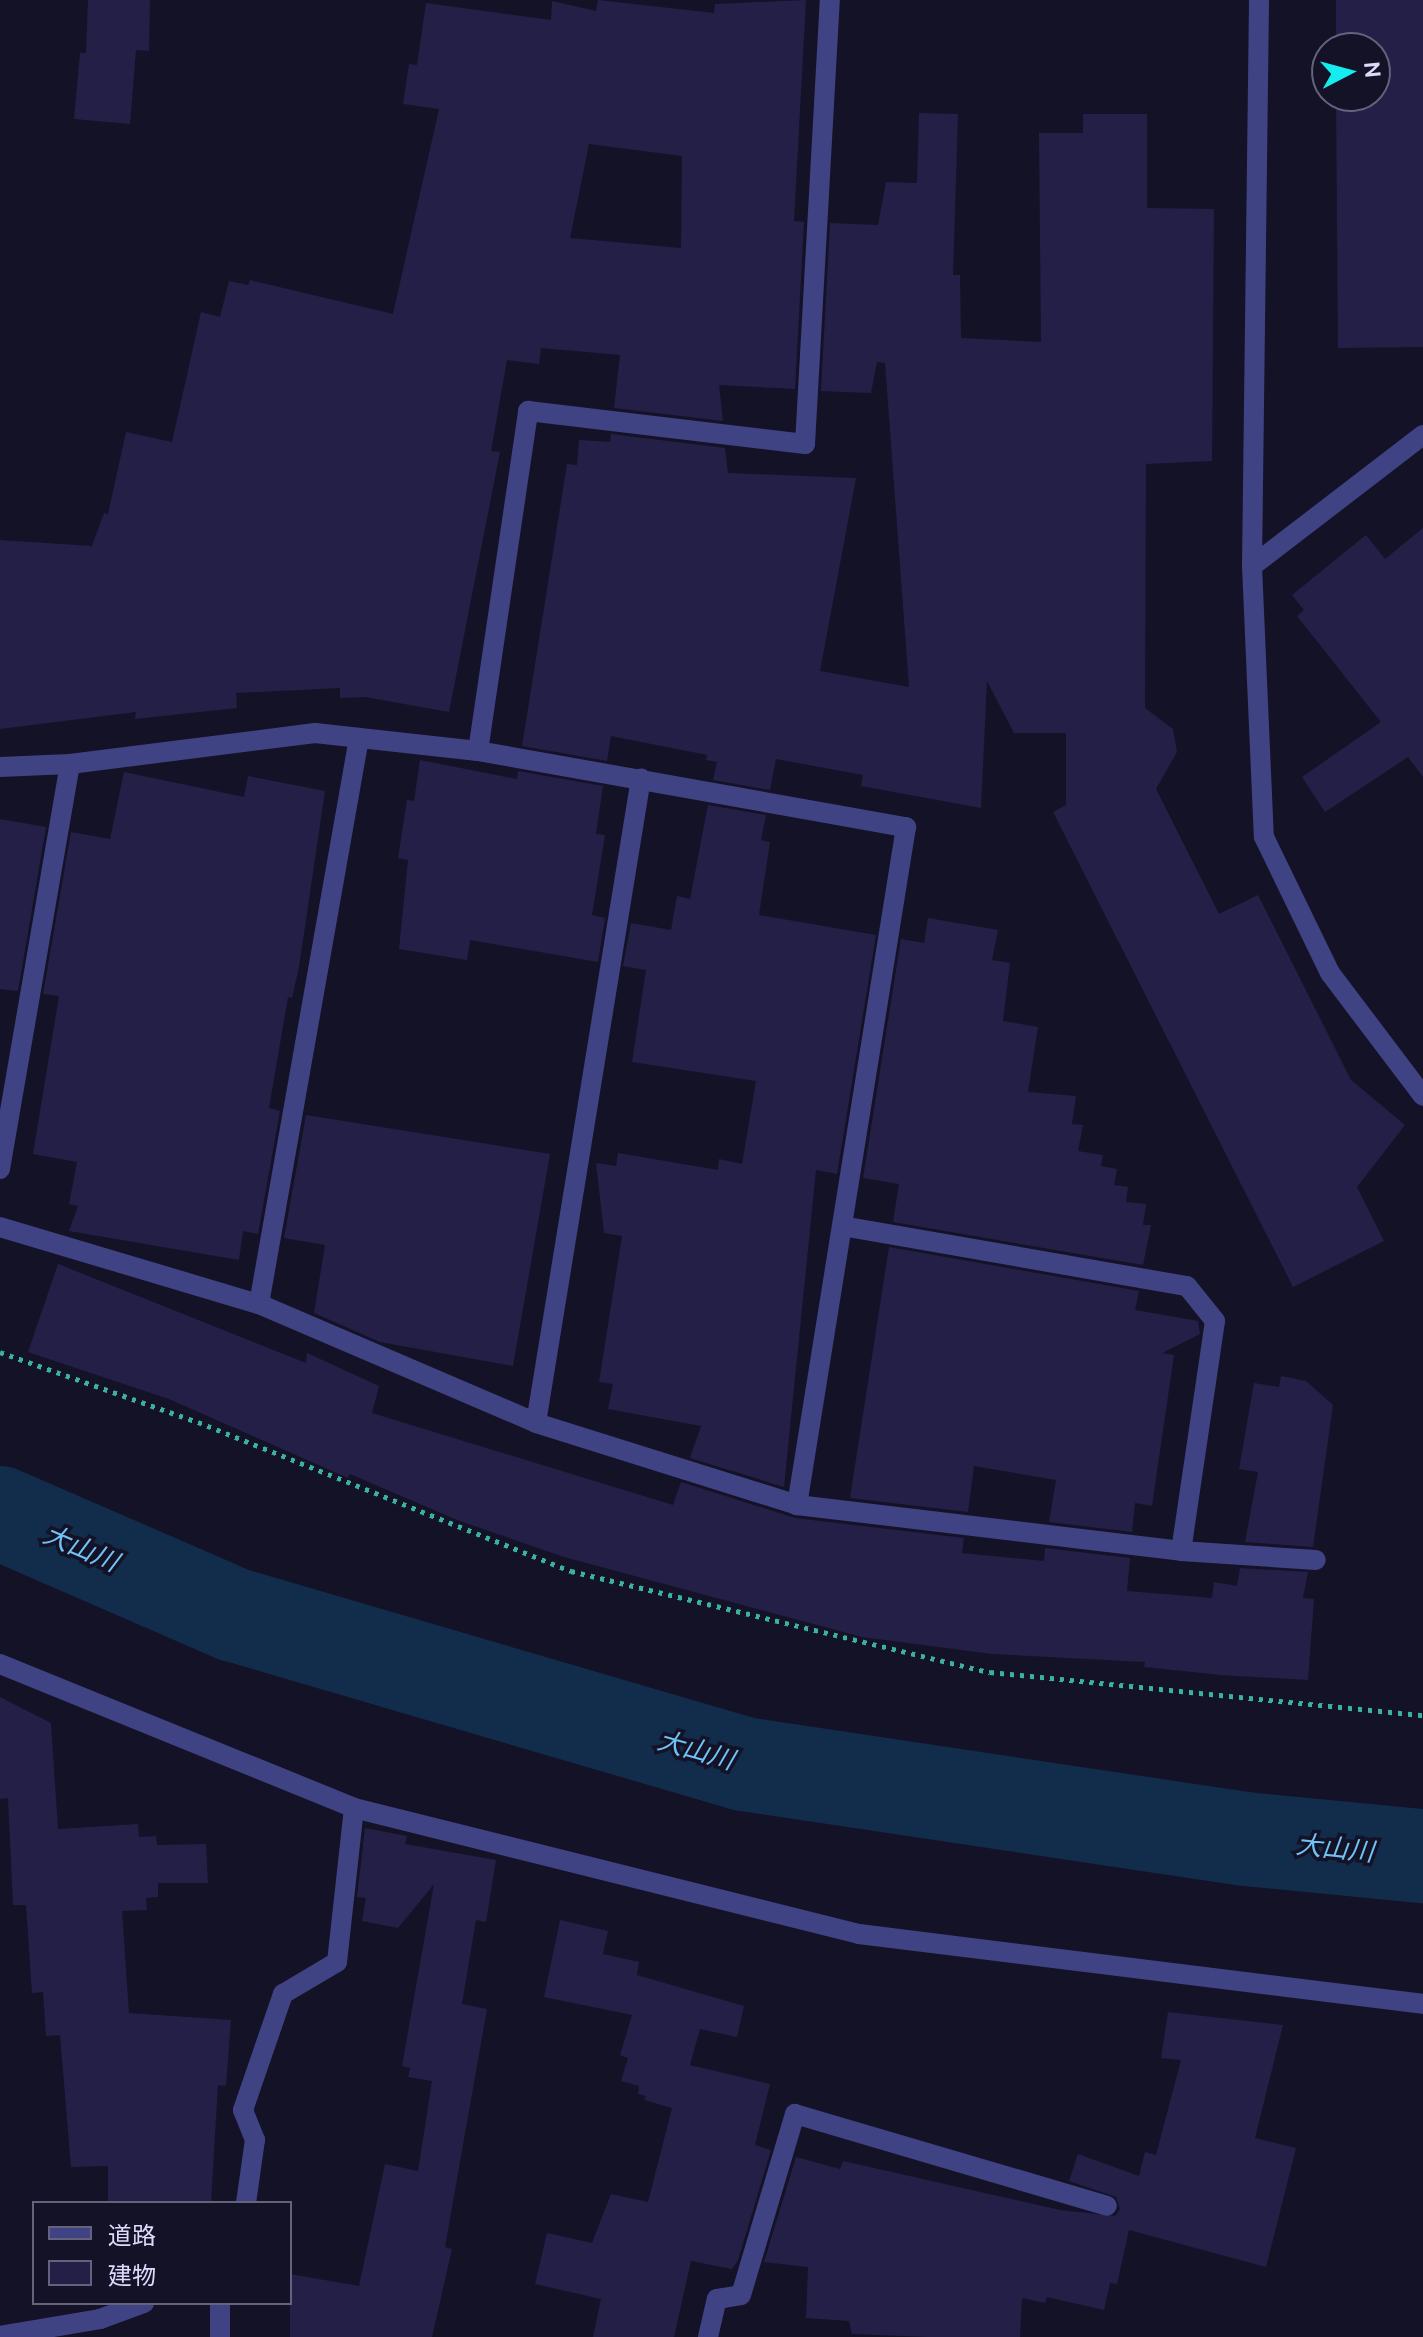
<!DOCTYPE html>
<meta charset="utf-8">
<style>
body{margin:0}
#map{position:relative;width:1423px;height:2337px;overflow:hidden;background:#141227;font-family:Ubuntu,"Noto Sans JP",sans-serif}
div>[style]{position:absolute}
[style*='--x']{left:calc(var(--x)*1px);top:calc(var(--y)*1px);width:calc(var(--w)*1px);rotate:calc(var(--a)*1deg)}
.river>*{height:94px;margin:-47px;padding:0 47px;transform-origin:47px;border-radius:47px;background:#122c4b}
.building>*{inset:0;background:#241f47}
.path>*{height:5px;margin-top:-2.5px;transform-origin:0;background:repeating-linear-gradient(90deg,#39b2a1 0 4px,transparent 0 10px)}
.street>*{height:20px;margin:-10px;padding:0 10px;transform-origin:10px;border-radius:10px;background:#404383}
span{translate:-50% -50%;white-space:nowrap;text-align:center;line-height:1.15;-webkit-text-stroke:7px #141227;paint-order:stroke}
.water-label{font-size:26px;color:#70c3f5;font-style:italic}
.legend{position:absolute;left:32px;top:2201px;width:260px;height:104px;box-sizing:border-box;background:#141227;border:2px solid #64627d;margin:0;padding:10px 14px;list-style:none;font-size:24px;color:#dcdbfd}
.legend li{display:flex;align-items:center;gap:16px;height:40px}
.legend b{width:40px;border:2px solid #64627d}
.north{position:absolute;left:1311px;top:32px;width:80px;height:80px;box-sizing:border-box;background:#141227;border:2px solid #64627d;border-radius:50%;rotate:84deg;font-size:22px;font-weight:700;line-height:32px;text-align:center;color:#dcdbfd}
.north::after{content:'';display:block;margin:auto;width:28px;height:36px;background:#14ecef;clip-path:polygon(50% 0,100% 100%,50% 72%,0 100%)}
</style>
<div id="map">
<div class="river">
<i style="--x:0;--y:1513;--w:256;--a:23.5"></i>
<i style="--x:235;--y:1615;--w:530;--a:16.32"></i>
<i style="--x:744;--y:1764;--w:507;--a:8.51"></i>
<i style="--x:1245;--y:1839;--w:179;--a:5.5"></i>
</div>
<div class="building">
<i style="clip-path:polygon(88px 0,150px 0,149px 51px,136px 50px,130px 124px,74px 119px,80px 53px,86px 53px)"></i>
<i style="clip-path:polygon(evenodd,598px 0,714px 13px,715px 4px,806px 0,794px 221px,804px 222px,795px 389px,719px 385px,723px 421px,614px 408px,620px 355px,541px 348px,539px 364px,507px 360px,491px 451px,500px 452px,449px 712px,365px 697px,340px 698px,340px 688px,236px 693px,237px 708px,135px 719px,136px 712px,0 729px,0 540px,92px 546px,104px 513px,108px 514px,126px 432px,172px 442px,201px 312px,220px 317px,229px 281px,248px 285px,250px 280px,393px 314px,439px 109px,403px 104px,409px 64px,417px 65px,426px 3px,551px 20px,552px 1px,596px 11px,598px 0,589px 144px,682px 156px,681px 248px,570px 238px,589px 144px)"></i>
<i style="clip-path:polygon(1336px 0,1423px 0,1423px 347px,1338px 348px,1336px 96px,1375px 96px,1375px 48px,1336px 48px)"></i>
<i style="clip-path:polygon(919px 113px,958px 114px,953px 275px,960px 275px,961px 338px,1041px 342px,1039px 133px,1083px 133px,1083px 114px,1147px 114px,1147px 208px,1214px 209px,1212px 461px,1146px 464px,1145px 708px,1173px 729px,1177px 752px,1156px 789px,1219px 914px,1258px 895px,1351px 1080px,1405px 1125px,1357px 1187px,1384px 1241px,1293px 1287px,1053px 812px,1066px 805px,1066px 733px,1014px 733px,987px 681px,981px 808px,861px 786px,863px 775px,776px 759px,770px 790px,713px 780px,717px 762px,706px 760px,707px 755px,611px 736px,607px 761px,522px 746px,567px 464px,577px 465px,579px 440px,610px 442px,611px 434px,725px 448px,728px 473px,856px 478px,820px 671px,909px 687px,885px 363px,877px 362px,871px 393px,821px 391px,830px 223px,878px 225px,886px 182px,917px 183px)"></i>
<i style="clip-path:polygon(1423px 528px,1423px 777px,1408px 757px,1325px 812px,1302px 777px,1381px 722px,1297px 616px,1304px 610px,1292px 595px,1366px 535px,1385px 559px)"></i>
<i style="clip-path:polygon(420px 760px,517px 779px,518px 771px,603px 786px,596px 834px,605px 835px,592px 915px,605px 918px,598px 962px,470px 940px,467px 960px,399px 949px,408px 860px,398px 858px,407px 800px,414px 801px)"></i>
<i style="clip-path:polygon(124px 772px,244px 797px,248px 776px,325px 791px,299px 967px,292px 998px,288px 997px,269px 1108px,280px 1111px,258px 1234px,243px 1231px,239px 1260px,69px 1231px,78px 1206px,69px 1204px,77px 1162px,33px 1154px,59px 996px,43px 994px,71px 832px,110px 839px)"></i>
<i style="clip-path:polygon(708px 805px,766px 815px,761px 840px,770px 842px,759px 915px,876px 935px,837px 1174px,816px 1170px,784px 1487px,690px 1458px,701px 1426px,608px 1409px,613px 1384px,599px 1382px,622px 1236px,604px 1233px,596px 1163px,616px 1166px,618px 1153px,718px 1170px,719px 1159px,742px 1164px,756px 1081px,632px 1062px,646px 970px,623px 966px,631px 923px,671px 930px,677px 896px,690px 899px)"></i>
<i style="clip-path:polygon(0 819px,46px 827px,18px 991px,0 989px)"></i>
<i style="clip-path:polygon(928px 918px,998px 930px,992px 960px,1010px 963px,1003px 1021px,1038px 1027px,1028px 1092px,1076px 1096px,1072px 1124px,1083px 1125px,1078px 1151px,1103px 1155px,1101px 1166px,1117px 1169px,1114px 1185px,1128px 1187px,1126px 1202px,1146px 1204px,1143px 1225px,1151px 1225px,1143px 1265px,893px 1222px,899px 1184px,863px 1178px,901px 939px,924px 943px)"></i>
<i style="clip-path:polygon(306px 1115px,550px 1154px,513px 1366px,380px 1342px,314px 1313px,325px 1245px,284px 1238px)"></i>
<i style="clip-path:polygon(889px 1247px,1139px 1291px,1135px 1310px,1198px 1321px,1200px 1334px,1162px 1353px,1174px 1355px,1152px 1506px,1135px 1503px,1132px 1532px,1049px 1522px,1056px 1480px,974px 1466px,968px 1512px,850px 1498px)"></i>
<i style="clip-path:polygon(58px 1264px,306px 1363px,307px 1353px,379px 1386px,372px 1413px,673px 1505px,681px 1482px,795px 1518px,964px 1538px,962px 1553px,1044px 1561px,1045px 1548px,1130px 1558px,1127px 1591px,1212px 1598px,1214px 1582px,1237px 1586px,1240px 1568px,1308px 1572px,1303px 1598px,1314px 1599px,1308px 1680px,1221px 1675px,1144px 1667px,1145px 1662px,992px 1654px,862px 1637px,564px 1557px,457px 1520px,350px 1474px,348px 1478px,169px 1399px,28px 1352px)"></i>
<i style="clip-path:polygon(1281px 1376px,1306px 1381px,1333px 1405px,1313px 1547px,1245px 1542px,1258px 1472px,1239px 1469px,1254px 1383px,1279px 1387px)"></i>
<i style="clip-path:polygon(0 1697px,51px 1723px,58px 1829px,138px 1824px,139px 1837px,156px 1836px,157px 1845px,206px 1844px,208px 1883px,158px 1883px,158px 1897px,146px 1898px,147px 1910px,122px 1911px,129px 2013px,231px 2020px,226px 2086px,218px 2085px,211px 2203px,108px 2203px,108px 2166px,71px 2167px,60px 2035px,46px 2036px,43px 1992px,32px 1993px,26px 1905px,13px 1905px,8px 1798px,0 1799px)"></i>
<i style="clip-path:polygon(365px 1828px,407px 1836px,405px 1844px,496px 1860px,486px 1922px,476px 1920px,462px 2004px,487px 2009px,445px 2247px,452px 2249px,432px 2337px,290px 2337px,290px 2274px,359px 2286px,385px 2164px,418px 2171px,432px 2081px,408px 2077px,410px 2068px,402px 2066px,434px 1884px,398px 1928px,362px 1921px,366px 1898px,357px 1897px)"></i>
<i style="clip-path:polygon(560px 1920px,608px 1931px,603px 1954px,639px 1962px,637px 1975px,744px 2006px,737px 2037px,700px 2029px,690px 2065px,770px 2084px,755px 2145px,771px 2150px,738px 2260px,732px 2269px,691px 2261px,674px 2337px,593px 2337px,601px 2299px,535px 2284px,547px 2233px,592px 2243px,611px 2194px,648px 2202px,672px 2108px,644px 2100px,646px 2096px,638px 2094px,639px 2086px,621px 2081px,628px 2058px,620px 2055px,632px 2015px,544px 1997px)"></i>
<i style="clip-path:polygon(1168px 2012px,1283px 2025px,1255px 2138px,1296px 2148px,1266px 2267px,1129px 2230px,1117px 2284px,1110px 2283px,1104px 2310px,1047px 2297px,1045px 2303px,1022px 2298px,1020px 2337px,929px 2337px,852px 2334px,849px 2321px,806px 2318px,808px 2267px,764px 2262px,796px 2157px,840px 2169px,843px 2161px,1060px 2210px,1115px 2216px,1120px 2209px,1116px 2197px,1069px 2181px,1078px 2154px,1139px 2176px,1145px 2152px,1156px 2155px,1181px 2060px,1161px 2058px)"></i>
</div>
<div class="path">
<i style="--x:0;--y:1352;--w:210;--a:19.5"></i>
<i style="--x:198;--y:1422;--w:402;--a:21.8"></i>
<i style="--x:571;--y:1571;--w:431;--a:13.6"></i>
<i style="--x:990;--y:1672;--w:435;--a:5.7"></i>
</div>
<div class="street">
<i style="--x:1423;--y:435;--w:215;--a:142.5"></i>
<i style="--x:1252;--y:566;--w:271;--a:87.5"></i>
<i style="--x:1264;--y:837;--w:151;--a:64.1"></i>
<i style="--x:1330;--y:973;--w:154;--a:52.9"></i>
<i style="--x:1252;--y:566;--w:566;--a:-89.29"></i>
<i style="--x:478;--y:751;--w:344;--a:-81.6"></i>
<i style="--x:528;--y:411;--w:279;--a:6.8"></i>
<i style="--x:805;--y:444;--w:445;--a:-86.8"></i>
<i style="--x:0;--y:767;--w:70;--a:-2.5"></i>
<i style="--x:70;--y:764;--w:247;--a:-7.2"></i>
<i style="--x:315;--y:733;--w:164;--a:6.3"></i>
<i style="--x:478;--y:751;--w:435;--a:10.1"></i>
<i style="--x:906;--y:827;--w:687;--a:99.13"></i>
<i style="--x:0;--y:1169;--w:411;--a:-80.2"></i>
<i style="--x:842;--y:1226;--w:350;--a:9.9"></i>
<i style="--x:1187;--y:1286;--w:45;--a:51.3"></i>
<i style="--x:1215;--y:1321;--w:232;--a:98.4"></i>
<i style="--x:0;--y:1227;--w:270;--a:16.6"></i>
<i style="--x:259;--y:1304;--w:301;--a:23.2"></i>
<i style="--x:536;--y:1423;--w:274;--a:17.4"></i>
<i style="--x:797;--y:1505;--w:387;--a:6.8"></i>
<i style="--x:1181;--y:1551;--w:135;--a:3.8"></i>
<i style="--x:259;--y:1304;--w:575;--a:-79.98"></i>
<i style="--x:536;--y:1423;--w:653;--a:-80.75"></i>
<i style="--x:0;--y:1664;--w:382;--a:22.1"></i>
<i style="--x:354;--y:1808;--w:520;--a:14.01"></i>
<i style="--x:859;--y:1934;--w:568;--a:7.07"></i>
<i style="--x:246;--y:2203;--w:64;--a:-81.9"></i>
<i style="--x:255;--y:2140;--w:32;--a:-112"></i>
<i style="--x:243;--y:2110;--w:123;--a:-71"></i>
<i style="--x:283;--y:1994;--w:63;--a:-30.7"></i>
<i style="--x:337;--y:1962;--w:155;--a:-83.7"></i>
<i style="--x:0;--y:2336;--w:101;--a:-9.6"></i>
<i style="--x:100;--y:2319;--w:47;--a:-20"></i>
<i style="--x:220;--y:2337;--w:34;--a:-90"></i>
<i style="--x:708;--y:2337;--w:39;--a:-77"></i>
<i style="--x:717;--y:2299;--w:24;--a:-9"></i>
<i style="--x:741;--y:2295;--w:189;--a:-73.4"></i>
<i style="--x:795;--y:2114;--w:325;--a:16.4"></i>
</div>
<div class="water-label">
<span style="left:81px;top:1548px;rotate:23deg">大山川</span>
<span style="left:696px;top:1750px;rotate:16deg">大山川</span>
<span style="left:1335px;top:1848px;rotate:6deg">大山川</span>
</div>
<ul class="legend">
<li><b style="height:10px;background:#404383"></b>道路</li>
<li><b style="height:22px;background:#241f47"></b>建物</li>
</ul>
<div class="north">N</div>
</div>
